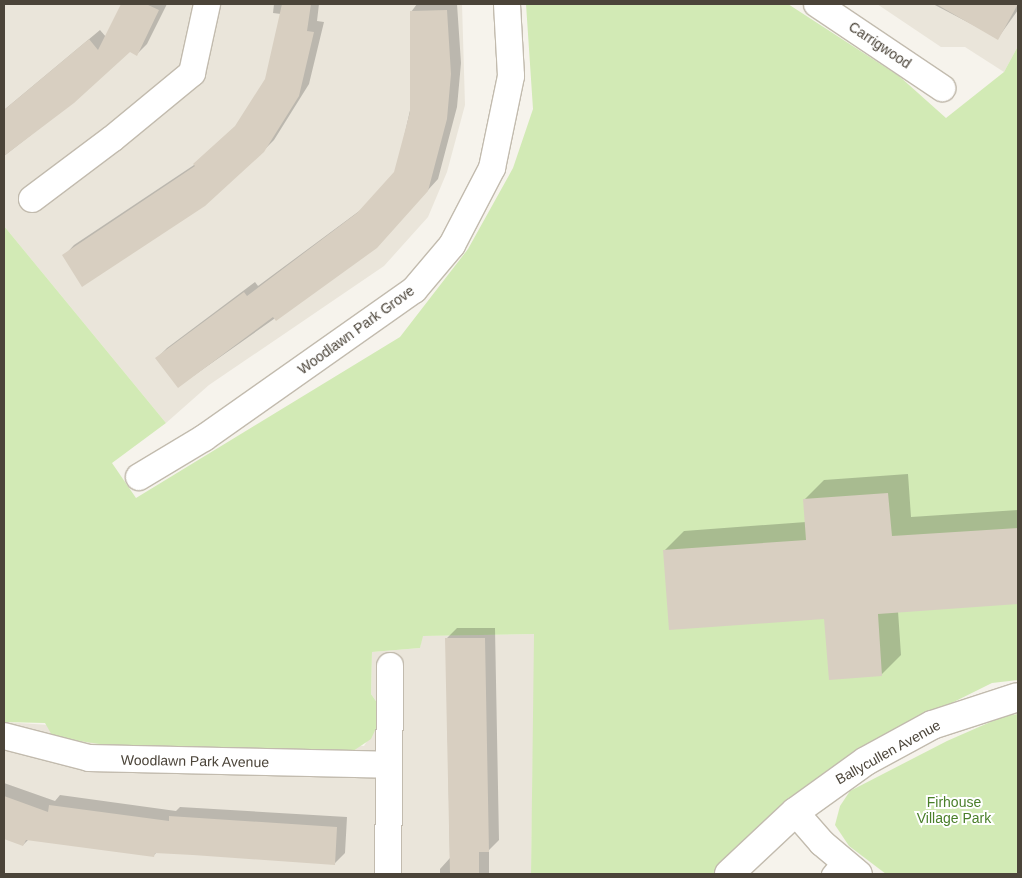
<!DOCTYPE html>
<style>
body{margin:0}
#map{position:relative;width:1022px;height:878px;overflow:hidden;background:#f6f3ec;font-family:Helvetica,sans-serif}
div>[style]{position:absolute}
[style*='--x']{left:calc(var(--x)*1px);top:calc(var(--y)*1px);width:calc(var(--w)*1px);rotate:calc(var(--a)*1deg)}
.residential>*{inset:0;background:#eae5da}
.green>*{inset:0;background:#d2eab5}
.shadow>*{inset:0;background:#0003}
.building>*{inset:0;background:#d8cfc1}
.roads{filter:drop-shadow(1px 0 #c2bbae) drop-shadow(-1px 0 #c2bbae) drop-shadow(0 1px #c2bbae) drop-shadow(0 -1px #c2bbae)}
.service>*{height:14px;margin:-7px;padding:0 7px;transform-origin:7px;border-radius:7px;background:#fff}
.minor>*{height:26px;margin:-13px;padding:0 13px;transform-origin:13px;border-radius:13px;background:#fff}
.tertiary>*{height:28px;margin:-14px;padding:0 14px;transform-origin:14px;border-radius:14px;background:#fff}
span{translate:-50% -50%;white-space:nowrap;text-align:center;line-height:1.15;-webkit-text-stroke:4px #fff;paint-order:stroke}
.street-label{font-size:14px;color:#4b4439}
.park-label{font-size:14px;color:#4a7f2a}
.frame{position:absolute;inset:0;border:5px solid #4b4439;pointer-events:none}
</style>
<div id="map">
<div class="residential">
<i style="clip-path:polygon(4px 4px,462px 4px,465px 105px,447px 172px,428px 217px,384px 266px,209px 385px,166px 423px,4px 226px)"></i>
<i style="clip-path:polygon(877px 4px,1018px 4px,1018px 46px,1004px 72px,965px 47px,941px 47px)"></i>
<i style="clip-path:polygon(535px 634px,531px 874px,4px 874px,4px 722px,364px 746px,378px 724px,380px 707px,371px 694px,372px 652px,420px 648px,422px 636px)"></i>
</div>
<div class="green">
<i style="clip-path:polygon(526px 4px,788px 4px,899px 76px,946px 118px,1004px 72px,1018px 46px,1018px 680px,992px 683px,867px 745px,769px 820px,714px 874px,531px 874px,534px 634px,423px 636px,420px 648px,372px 652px,371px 694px,380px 707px,378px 724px,371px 739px,353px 751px,113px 746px,53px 737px,45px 723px,4px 722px,4px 226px,166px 423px,112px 463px,136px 498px,400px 337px,468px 249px,513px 168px,533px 109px)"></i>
<i style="clip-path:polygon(1018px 714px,1018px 874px,886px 874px,849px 846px,835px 825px,840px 806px,850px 791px,947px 741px,1004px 716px)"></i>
</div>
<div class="shadow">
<i style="clip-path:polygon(122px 4px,167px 4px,147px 44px,137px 54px,129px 51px,73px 102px,4px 156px,4px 110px,100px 30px,106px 37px)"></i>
<i style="clip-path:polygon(274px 4px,319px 4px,317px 21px,324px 22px,309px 84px,274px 140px,263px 151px,64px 256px,74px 245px,194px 165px,238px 125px,266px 79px,281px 14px,273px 13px)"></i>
<i style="clip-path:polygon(417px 4px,457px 4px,461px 63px,457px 107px,438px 179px,376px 247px,179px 386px,157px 358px,167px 348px,255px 282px,258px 286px,366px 206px,396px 173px,413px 97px,411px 12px)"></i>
<i style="clip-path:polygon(933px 4px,1018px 4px,1018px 10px,998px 38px)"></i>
<i style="clip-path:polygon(908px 474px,911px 517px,1018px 510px,1018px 602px,898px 611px,901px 655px,881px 675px,825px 617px,664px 551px,684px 531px,806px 522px,804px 500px,824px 480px)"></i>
<i style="clip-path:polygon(457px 628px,495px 628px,499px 840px,489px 850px,489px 874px,440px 874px,440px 869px,450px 858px,446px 639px)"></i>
<i style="clip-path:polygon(4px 783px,55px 801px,60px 795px,176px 811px,180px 807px,347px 817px,345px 853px,335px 863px,157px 852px,154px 855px,29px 839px,23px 845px,4px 838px)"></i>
</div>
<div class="building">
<i style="clip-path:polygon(121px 4px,146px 4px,159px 10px,137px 56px,130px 52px,74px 103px,4px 156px,4px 110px,89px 39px,98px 50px)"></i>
<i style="clip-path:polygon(282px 4px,311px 4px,307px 31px,314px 32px,299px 96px,264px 152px,205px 206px,82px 287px,62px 255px,195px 166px,193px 164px,235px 126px,265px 79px)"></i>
<i style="clip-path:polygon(936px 4px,1018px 4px,998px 40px)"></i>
<i style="clip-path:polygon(447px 10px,451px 74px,447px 119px,428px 191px,377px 248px,276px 321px,273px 317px,178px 388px,155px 358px,244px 292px,247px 296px,357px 213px,394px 172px,410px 112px,410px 11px)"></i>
<i style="clip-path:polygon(888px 493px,892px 536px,1018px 528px,1018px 604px,878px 614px,882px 676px,829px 680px,824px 619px,669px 630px,663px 550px,806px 540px,803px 499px)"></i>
<i style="clip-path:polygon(445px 638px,485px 638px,489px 852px,479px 852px,479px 874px,450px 874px)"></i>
<i style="clip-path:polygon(4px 796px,48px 812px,49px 805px,169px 821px,169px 816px,337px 827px,335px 865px,193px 855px,155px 853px,154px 857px,26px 840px,23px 846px,4px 839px)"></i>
</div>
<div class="roads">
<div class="service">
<i style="--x:829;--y:874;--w:19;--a:-51"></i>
</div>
<div class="minor">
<i style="--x:817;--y:4;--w:151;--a:33.9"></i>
<i style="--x:32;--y:199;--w:100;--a:-36.9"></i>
<i style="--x:112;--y:139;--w:104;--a:-39.5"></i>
<i style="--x:192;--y:73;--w:71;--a:-77.7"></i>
<i style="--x:139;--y:477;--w:76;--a:-31"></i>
<i style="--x:204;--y:438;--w:257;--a:-35.2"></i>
<i style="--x:414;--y:290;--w:59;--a:-49.8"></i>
<i style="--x:452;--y:245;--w:87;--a:-62.5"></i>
<i style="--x:492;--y:168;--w:94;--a:-78.3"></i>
<i style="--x:511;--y:76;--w:72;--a:-93.2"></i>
<i style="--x:4;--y:736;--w:88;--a:14.5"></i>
<i style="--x:89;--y:758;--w:299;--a:1.3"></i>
<i style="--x:795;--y:812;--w:41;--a:48.9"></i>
<i style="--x:822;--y:843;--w:48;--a:40"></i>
<i style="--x:388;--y:874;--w:208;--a:-89.4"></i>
</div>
<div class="tertiary">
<i style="--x:729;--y:874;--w:91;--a:-43.2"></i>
<i style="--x:795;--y:812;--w:87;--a:-35.7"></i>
<i style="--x:866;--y:761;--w:75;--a:-28.6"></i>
<i style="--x:932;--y:725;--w:90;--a:-18"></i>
</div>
</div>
<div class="street-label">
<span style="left:880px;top:45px;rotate:34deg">Carrigwood</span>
<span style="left:356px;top:330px;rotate:-36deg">Woodlawn Park Grove</span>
<span style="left:888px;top:752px;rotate:-29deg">Ballycullen Avenue</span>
<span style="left:195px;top:761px;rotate:1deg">Woodlawn Park Avenue</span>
</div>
<div class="park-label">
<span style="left:954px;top:810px">Firhouse<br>Village Park</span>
</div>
<div class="frame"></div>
</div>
